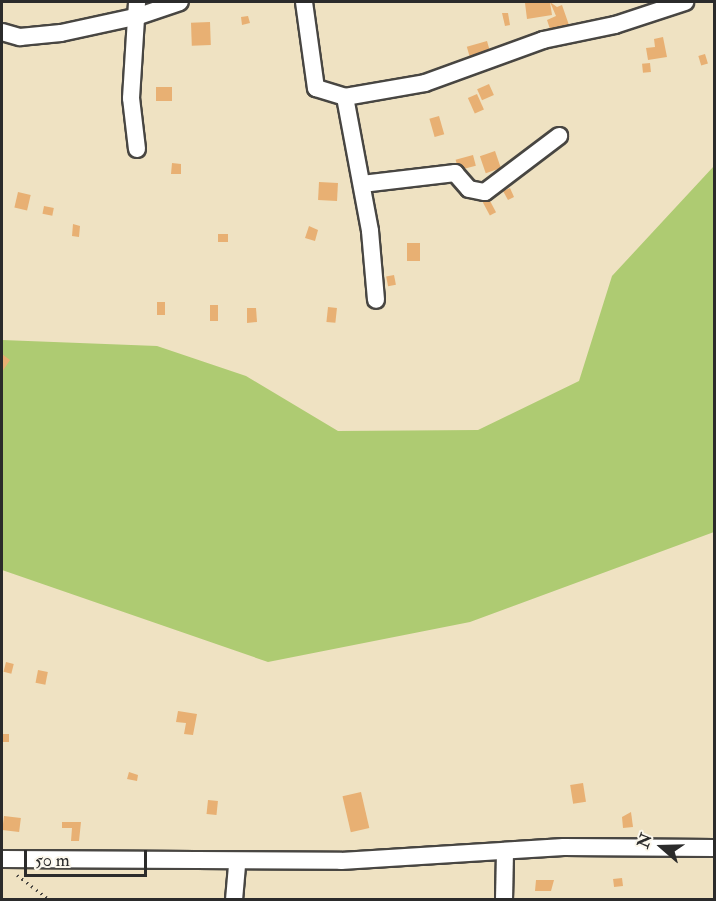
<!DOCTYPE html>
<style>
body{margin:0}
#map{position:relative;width:716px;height:901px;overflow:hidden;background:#efe2c2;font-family:"IM FELL Double Pica",serif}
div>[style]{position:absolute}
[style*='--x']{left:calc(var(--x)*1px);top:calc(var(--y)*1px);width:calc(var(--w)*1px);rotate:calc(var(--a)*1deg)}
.green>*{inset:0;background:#aecb72}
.building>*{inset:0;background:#e8b073;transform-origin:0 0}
.path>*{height:3px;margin-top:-1.5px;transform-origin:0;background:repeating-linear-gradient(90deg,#484642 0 1.5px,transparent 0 6px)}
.roads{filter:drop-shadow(2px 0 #484642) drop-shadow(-2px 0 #484642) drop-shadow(0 2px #484642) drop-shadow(0 -2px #484642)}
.street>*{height:16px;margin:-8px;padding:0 8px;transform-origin:8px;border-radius:8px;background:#fff}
span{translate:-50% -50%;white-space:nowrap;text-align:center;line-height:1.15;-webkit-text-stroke:5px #fbf7ec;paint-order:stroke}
.frame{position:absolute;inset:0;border:3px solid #2b2b2b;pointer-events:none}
.north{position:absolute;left:632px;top:817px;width:60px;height:60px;-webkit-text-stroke:4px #fbf7ec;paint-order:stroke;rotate:290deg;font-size:16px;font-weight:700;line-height:24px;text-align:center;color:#2b2b2b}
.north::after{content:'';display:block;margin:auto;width:21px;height:27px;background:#2b2b2b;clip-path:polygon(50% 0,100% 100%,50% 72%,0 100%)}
.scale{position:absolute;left:24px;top:850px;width:123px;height:27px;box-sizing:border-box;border:3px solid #2b2b2b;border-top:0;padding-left:8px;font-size:18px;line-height:21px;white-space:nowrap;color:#2b2b2b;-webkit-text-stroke:4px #fbf7ec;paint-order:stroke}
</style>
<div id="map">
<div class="green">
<i style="clip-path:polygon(714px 166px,714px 532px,470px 622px,268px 662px,2px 570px,2px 340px,157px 346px,246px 376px,338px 431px,478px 430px,579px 381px,612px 276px)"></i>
</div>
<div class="building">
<i style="clip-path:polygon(533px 2px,550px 2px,552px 15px,527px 19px,525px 3px)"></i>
<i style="clip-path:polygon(550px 2px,557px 7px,562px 5px,570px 28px,552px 35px,547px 20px,556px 16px)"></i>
<i style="clip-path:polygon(502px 13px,508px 13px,510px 25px,505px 26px)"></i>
<i style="clip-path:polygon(248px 16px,250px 23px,242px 25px,241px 17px)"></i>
<i style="left:210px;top:22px;width:23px;height:19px;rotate:88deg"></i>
<i style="clip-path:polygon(663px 37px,667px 57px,648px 60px,646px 48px,655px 47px,654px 39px)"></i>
<i style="left:487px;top:41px;width:19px;height:21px;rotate:74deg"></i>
<i style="left:705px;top:54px;width:10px;height:7px;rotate:73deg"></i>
<i style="left:650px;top:63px;width:9px;height:8px;rotate:84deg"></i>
<i style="left:489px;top:84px;width:12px;height:13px;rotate:66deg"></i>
<i style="left:156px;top:87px;width:16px;height:14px"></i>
<i style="left:477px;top:94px;width:17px;height:10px;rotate:66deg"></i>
<i style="left:439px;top:116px;width:19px;height:10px;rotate:74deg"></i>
<i style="left:495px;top:151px;width:18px;height:16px;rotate:71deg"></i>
<i style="left:473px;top:155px;width:11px;height:18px;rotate:75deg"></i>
<i style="clip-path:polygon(172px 163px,181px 164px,181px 174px,171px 174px)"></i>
<i style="left:319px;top:182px;width:19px;height:18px;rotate:3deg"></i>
<i style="clip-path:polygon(510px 188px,514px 197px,508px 200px,503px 191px)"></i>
<i style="left:18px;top:192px;width:13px;height:16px;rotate:13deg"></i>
<i style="left:489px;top:199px;width:15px;height:7px;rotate:62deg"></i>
<i style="left:44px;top:206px;width:10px;height:8px;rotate:11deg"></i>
<i style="clip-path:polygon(73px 224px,80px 226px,79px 237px,72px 236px)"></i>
<i style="clip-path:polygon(309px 226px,318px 230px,315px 241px,305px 238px)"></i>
<i style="left:218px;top:234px;width:10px;height:8px"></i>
<i style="left:407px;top:243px;width:13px;height:18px"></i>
<i style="left:394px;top:275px;width:10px;height:8px;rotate:79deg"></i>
<i style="left:157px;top:302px;width:8px;height:13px"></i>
<i style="left:210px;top:305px;width:8px;height:16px"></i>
<i style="left:328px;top:307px;width:9px;height:15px;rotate:6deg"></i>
<i style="clip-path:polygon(247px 308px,256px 308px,257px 322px,247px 323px)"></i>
<i style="clip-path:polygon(2px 354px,10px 360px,2px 372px)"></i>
<i style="left:6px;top:662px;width:8px;height:10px;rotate:14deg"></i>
<i style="left:38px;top:670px;width:10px;height:13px;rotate:11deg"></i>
<i style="clip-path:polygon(178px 711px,197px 714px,193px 735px,184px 734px,186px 723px,176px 722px)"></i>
<i style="left:2px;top:734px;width:7px;height:8px"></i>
<i style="clip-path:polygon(129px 772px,138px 775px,137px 781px,127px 779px)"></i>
<i style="left:583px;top:783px;width:19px;height:13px;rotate:81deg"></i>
<i style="left:361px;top:792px;width:37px;height:19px;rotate:77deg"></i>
<i style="left:208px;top:800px;width:10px;height:14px;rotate:6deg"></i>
<i style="clip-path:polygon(631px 812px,633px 827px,623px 828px,622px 817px)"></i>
<i style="left:4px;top:816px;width:17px;height:14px;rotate:7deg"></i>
<i style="clip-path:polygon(62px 822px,81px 822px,79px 841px,71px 841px,72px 828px,62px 828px)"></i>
<i style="left:622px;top:878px;width:8px;height:9px;rotate:83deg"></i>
<i style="clip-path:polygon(536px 880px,554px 880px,551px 891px,535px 891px)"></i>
</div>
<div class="path">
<i style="--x:17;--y:875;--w:41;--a:37.1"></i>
</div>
<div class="roads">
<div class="street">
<i style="--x:304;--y:2;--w:87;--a:82.1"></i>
<i style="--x:316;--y:88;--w:30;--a:17"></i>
<i style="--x:345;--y:97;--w:81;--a:-9.9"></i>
<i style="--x:425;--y:83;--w:126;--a:-20"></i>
<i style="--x:543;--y:40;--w:74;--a:-11.8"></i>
<i style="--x:615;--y:25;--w:74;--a:-18.2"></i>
<i style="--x:2;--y:32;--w:19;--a:16"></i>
<i style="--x:20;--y:37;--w:41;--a:-5.6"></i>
<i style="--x:61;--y:33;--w:80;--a:-12.3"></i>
<i style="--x:139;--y:16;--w:43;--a:-18.9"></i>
<i style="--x:345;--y:97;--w:136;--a:79.4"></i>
<i style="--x:370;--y:231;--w:69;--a:85"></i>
<i style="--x:137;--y:149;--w:51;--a:-96.7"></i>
<i style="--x:131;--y:98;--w:96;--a:-86.4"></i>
<i style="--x:362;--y:184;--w:94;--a:-6.7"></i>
<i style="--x:455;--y:173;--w:21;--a:49"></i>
<i style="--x:469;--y:189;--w:16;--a:11"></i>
<i style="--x:485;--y:192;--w:93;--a:-37.1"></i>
<i style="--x:2;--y:859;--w:339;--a:0.3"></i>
<i style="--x:341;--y:861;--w:223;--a:-3.6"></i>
<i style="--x:564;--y:847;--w:150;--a:0.4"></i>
<i style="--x:234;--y:900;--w:38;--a:-85"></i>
<i style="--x:504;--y:900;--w:49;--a:-88.8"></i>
</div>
</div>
<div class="frame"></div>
<div class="north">N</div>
<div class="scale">50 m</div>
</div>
